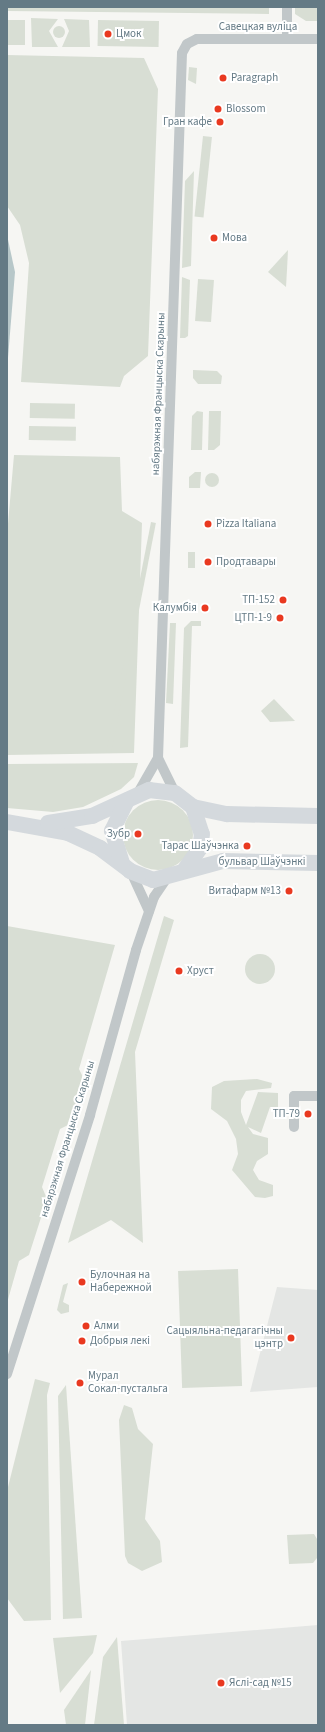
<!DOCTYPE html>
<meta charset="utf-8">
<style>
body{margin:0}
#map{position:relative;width:325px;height:1732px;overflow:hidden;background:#f6f6f3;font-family:"Source Sans 3",sans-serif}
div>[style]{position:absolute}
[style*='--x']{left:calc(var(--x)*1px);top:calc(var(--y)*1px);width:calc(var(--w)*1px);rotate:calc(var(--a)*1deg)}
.built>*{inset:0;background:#e4e6e4}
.green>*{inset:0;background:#d8ded4;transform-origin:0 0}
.round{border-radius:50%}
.water>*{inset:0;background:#b7c7c9}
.street>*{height:10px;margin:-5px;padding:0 5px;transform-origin:5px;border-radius:5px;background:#c1c7c9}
.primary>*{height:16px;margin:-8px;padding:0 8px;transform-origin:8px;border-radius:8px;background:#d4d9dd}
.dots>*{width:11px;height:11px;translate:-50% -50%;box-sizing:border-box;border:2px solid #fff;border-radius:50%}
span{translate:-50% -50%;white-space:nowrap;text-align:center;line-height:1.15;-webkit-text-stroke:4px #fff;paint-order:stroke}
.street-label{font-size:11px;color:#647a85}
.poi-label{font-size:11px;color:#647a85}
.left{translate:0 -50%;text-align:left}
.right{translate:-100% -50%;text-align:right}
.frame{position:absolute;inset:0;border:8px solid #647a85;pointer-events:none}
</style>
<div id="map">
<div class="built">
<i style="clip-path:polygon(277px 1287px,318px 1290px,318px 1387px,250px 1392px)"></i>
<i style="clip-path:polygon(318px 1625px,318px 1725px,127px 1725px,121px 1641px)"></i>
</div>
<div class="green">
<i style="clip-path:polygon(7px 7px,269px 7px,269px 14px,7px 11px)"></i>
<i style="clip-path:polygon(295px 7px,318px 7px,318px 21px,306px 21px,295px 14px)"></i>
<i style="clip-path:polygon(31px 18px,58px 19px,49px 31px,58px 47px,32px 47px)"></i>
<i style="clip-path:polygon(64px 19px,89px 20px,90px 47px,62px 47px,69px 31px)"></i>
<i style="left:7px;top:20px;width:18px;height:25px"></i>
<i style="left:98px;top:20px;width:61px;height:26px;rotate:1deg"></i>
<i class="round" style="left:53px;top:26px;width:12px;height:12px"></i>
<i style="clip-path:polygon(7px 55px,144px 58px,158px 89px,148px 356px,124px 376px,120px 387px,21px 382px,29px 263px,20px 225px,7px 206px)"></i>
<i style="clip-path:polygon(189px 67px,197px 68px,196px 84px,188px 80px)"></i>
<i style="left:203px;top:136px;width:9px;height:81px;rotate:6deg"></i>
<i style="clip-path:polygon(194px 171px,191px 266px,182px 268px,185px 181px)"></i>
<i style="clip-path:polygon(288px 250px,287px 270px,286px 287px,268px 272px)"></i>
<i style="clip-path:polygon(182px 277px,190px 280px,188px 336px,185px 338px,180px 338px)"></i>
<i style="left:198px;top:279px;width:16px;height:42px;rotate:4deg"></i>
<i style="clip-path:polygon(193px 370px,217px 371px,222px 376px,221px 384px,198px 384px,193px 378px)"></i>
<i style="left:30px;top:403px;width:45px;height:15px;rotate:1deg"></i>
<i style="clip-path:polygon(197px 411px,203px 412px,202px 450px,191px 450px,192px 416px)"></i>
<i style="clip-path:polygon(209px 411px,221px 411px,220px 445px,214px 450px,208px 450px)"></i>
<i style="left:29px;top:426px;width:47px;height:14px;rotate:1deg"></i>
<i style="clip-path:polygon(14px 455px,120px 457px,122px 511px,142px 523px,134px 753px,7px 755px,7px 535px)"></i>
<i style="clip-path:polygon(195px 472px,201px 472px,200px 488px,189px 488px,189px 477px)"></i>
<i class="round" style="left:205px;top:473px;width:14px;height:14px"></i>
<i style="left:151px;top:522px;width:5px;height:234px;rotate:11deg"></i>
<i style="left:188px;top:552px;width:7px;height:16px"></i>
<i style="clip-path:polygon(191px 621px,201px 621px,201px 626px,192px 626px,188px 747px,180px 748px,184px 628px)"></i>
<i style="clip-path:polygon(170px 623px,176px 623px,173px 704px,166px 703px)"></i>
<i style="clip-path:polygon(274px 699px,295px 721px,270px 722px,261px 711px)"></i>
<i style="clip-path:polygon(138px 763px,134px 777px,121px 789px,83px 807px,53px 812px,7px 808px,7px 764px)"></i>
<i class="round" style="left:123px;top:800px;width:70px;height:70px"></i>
<i style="clip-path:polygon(164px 916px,174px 920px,135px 1052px,143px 1243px,111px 1220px,68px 1243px)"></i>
<i style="clip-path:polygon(7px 926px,115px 945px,79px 1069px,84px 1079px,70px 1124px,60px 1129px,42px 1187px,47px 1199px,29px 1255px,19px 1261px,7px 1303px)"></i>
<i class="round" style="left:245px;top:954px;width:30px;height:30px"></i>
<i style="clip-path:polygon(257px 1079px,272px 1083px,271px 1088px,246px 1091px,241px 1100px,241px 1112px,246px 1125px,258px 1092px,278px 1093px,278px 1107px,270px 1107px,261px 1133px,248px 1127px,253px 1134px,268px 1138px,268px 1154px,257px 1161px,253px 1170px,259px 1180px,273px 1185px,273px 1196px,265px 1198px,255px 1197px,232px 1170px,238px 1154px,236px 1139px,227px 1121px,211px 1109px,212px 1087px,224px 1081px)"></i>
<i style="left:238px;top:1269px;width:117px;height:60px;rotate:88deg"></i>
<i style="clip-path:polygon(68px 1283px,63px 1302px,69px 1305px,69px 1312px,61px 1314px,57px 1310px,63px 1285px)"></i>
<i style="clip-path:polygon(35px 1379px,50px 1383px,47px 1395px,51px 1620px,24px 1621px,7px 1598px,7px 1491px)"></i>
<i style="clip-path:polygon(66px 1385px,82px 1618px,63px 1619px,58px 1396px)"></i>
<i style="clip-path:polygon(124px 1405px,132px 1408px,138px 1429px,153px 1444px,145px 1519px,160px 1541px,162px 1562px,142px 1571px,128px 1563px,125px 1556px,119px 1420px)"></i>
<i style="clip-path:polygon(314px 1534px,317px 1539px,317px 1558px,313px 1563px,289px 1564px,287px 1535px)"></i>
<i style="clip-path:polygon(97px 1635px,93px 1653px,60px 1693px,53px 1638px)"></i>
<i style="clip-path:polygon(117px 1637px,124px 1725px,94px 1725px,103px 1657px)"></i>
<i style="clip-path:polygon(91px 1670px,85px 1725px,66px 1725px,64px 1710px)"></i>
</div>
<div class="water">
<i style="clip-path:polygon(7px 235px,15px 272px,7px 370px)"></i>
</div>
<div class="street">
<i style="--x:287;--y:38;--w:31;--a:-90"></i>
<i style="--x:158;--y:758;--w:39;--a:64"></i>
<i style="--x:138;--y:793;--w:40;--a:-60.3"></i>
<i style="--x:158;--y:758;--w:705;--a:-88.05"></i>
<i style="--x:182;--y:53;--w:10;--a:-61"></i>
<i style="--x:187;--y:44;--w:11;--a:-27"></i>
<i style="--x:197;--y:39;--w:121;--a:0"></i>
<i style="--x:131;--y:872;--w:43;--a:65.2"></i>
<i style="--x:294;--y:1127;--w:31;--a:-90"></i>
<i style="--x:294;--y:1096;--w:24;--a:0"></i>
<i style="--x:7;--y:1374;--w:272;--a:-72.2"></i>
<i style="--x:90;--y:1115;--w:171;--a:-74.4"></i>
<i style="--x:136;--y:950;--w:56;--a:-71.2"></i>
<i style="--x:154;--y:897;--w:23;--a:-56"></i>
</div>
<div class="primary">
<i style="--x:193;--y:807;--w:35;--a:12"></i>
<i style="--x:227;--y:814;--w:91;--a:1.3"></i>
<i style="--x:7;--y:822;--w:62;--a:10.2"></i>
<i style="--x:68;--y:833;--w:35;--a:25"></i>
<i style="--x:100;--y:848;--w:38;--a:37"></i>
<i style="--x:130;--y:871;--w:25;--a:21"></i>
<i style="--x:153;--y:880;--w:73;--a:-15.2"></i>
<i style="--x:223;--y:861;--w:95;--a:1.2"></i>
<i style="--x:48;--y:823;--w:45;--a:-9"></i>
<i style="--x:92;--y:816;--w:63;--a:-24.5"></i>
<i style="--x:149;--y:790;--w:26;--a:7"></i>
<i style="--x:175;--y:793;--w:23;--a:38"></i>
<i style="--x:193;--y:807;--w:28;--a:72"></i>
<i style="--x:202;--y:834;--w:14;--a:98"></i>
<i style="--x:200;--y:848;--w:28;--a:125"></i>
<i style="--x:122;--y:863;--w:34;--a:-107"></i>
<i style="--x:112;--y:831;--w:32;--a:-64"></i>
</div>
<div class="dots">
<i style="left:108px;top:34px;background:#e93920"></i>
<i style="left:223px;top:78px;background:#e93920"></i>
<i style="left:218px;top:109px;background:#e93920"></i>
<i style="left:220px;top:122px;background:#e93920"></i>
<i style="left:214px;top:238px;background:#e93920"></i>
<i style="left:208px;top:524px;background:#e93920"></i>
<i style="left:208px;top:562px;background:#e93920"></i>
<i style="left:283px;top:600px;background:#e93920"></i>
<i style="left:205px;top:608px;background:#e93920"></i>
<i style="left:280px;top:618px;background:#e93920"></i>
<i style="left:138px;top:834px;background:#e93920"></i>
<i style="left:247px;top:846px;background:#e93920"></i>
<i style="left:289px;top:891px;background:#e93920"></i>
<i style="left:179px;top:971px;background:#e93920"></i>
<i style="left:308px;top:1114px;background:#e93920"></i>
<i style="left:82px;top:1282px;background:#e93920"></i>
<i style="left:86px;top:1326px;background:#e93920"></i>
<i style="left:291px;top:1338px;background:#e93920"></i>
<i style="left:82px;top:1341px;background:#e93920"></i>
<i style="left:80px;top:1383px;background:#e93920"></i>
<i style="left:221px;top:1683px;background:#e93920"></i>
</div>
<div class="street-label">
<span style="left:258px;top:27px">Савецкая вуліца</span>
<span style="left:159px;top:394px;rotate:-88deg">набярэжная Францыска Скарыны</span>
<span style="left:262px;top:862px">бульвар Шаўчэнкі</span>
<span style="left:68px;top:1139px;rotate:-73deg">набярэжная Францыска Скарыны</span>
</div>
<div class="poi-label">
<span class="left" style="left:116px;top:34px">Цмок</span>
<span class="left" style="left:231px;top:78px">Paragraph</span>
<span class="left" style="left:226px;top:109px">Blossom</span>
<span class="right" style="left:212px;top:122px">Гран кафе</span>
<span class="left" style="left:222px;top:238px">Мова</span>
<span class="left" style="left:216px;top:524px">Pizza Italiana</span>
<span class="left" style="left:216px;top:562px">Продтавары</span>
<span class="right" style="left:275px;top:600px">ТП-152</span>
<span class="right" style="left:197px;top:608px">Калумбія</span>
<span class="right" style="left:272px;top:618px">ЦТП-1-9</span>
<span class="right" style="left:130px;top:834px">Зубр</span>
<span class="right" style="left:239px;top:846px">Тарас Шаўчэнка</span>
<span class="right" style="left:281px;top:891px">Витафарм №13</span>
<span class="left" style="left:187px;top:971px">Хруст</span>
<span class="right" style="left:300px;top:1114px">ТП-79</span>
<span class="left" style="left:90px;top:1282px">Булочная на<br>Набережной</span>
<span class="left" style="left:94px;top:1326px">Алми</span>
<span class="right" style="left:283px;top:1338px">Сацыяльна-педагагічны<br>цэнтр</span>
<span class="left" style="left:90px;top:1341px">Добрыя лекі</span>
<span class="left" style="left:88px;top:1383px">Мурал<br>Сокал-пустальга</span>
<span class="left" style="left:229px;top:1683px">Яслі-сад №15</span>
</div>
<div class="frame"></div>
</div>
